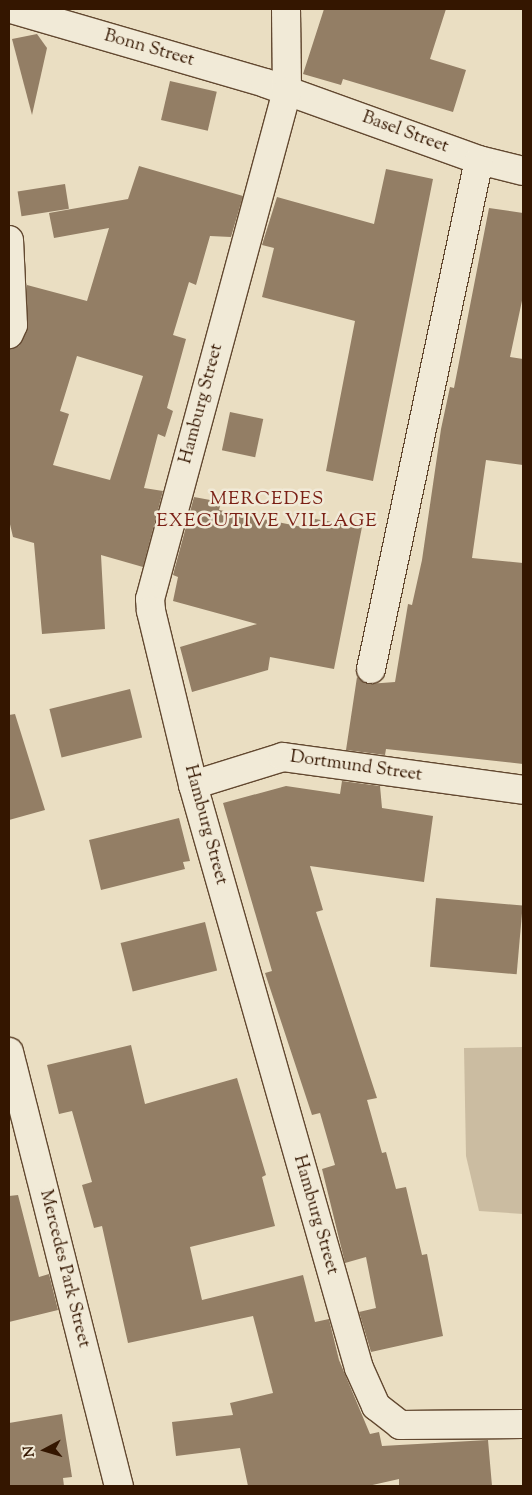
<!DOCTYPE html>
<style>
body{margin:0}
#map{position:relative;width:532px;height:1495px;overflow:hidden;background:#eadec2;font-family:"Sorts Mill Goudy",serif}
div>[style]{position:absolute}
[style*='--x']{left:calc(var(--x)*1px);top:calc(var(--y)*1px);width:calc(var(--w)*1px);rotate:calc(var(--a)*1deg)}
.green>*{inset:0;background:#cbbca1}
.building>*{inset:0;background:#937e65;transform-origin:0 0}
.roads{filter:drop-shadow(1px 0 #624830) drop-shadow(-1px 0 #624830) drop-shadow(0 1px #624830) drop-shadow(0 -1px #624830)}
.street>*{height:28px;margin:-14px;padding:0 14px;transform-origin:14px;border-radius:14px;background:#f1ead7}
span{translate:-50% -50%;white-space:nowrap;text-align:center;line-height:1.15;-webkit-text-stroke:5px #f1ead7;paint-order:stroke}
.street-label{font-size:18px;color:#341600}
.neighbourhood-label{font-size:19px;color:#7a1f14;letter-spacing:1px}
.frame{position:absolute;inset:0;border:10px solid #341600;pointer-events:none}
.north{position:absolute;left:20px;top:1425px;width:50px;height:50px;-webkit-text-stroke:4px #f1ead7;paint-order:stroke;rotate:264deg;font-size:14px;font-weight:700;line-height:20px;text-align:center;color:#341600}
.north::after{content:'';display:block;margin:auto;width:18px;height:22px;background:#341600;clip-path:polygon(50% 0,100% 100%,50% 72%,0 100%)}
</style>
<div id="map">
<div class="green">
<i style="clip-path:polygon(523px 1047px,523px 1214px,479px 1211px,466px 1156px,464px 1048px)"></i>
</div>
<div class="building">
<i style="clip-path:polygon(324px 9px,446px 9px,430px 59px,466px 70px,453px 112px,343px 79px,341px 85px,303px 74px)"></i>
<i style="clip-path:polygon(37px 34px,47px 48px,32px 115px,12px 39px)"></i>
<i style="left:170px;top:81px;width:48px;height:40px;rotate:13deg"></i>
<i style="clip-path:polygon(evenodd,139px 166px,243px 196px,231px 237px,210px 236px,196px 285px,189px 282px,173px 335px,186px 339px,167px 408px,173px 411px,165px 437px,158px 434px,144px 488px,163px 491px,143px 567px,101px 555px,105px 629px,42px 634px,34px 543px,13px 537px,9px 520px,9px 349px,19px 346px,27px 331px,27px 285px,87px 301px,109px 228px,54px 238px,49px 213px,128px 199px,139px 166px,77px 356px,143px 376px,110px 480px,53px 465px,69px 414px,60px 411px,77px 356px)"></i>
<i style="clip-path:polygon(386px 169px,433px 179px,373px 481px,326px 471px,355px 321px,262px 297px,274px 248px,262px 245px,277px 197px,374px 224px)"></i>
<i style="left:65px;top:184px;width:25px;height:48px;rotate:81deg"></i>
<i style="clip-path:polygon(489px 208px,523px 213px,523px 296px,510px 357px,523px 359px,523px 465px,486px 460px,472px 558px,523px 563px,523px 764px,386px 749px,385px 755px,346px 750px,357px 677px,368px 684px,395px 682px,408px 604px,412px 605px,422px 560px,441px 429px,450px 387px,454px 388px)"></i>
<i style="left:230px;top:412px;width:34px;height:39px;rotate:12deg"></i>
<i style="clip-path:polygon(194px 497px,221px 502px,219px 510px,312px 529px,315px 519px,362px 527px,334px 669px,270px 657px,268px 670px,192px 692px,180px 647px,257px 624px,173px 601px,178px 577px,173px 575px)"></i>
<i style="left:130px;top:689px;width:50px;height:83px;rotate:76deg"></i>
<i style="clip-path:polygon(15px 714px,45px 810px,9px 820px,9px 715px)"></i>
<i style="clip-path:polygon(342px 781px,380px 786px,382px 808px,433px 816px,424px 882px,310px 866px,323px 910px,316px 912px,377px 1098px,367px 1100px,382px 1153px,386px 1152px,396px 1189px,406px 1187px,422px 1255px,427px 1254px,443px 1336px,371px 1352px,359px 1312px,376px 1308px,366px 1257px,345px 1263px,322px 1169px,335px 1165px,320px 1113px,312px 1115px,265px 973px,272px 971px,223px 803px,286px 786px,340px 794px)"></i>
<i style="clip-path:polygon(179px 818px,190px 861px,183px 862px,185px 869px,101px 890px,89px 840px)"></i>
<i style="left:436px;top:898px;width:87px;height:69px;rotate:5deg"></i>
<i style="left:205px;top:922px;width:50px;height:87px;rotate:76deg"></i>
<i style="clip-path:polygon(131px 1045px,145px 1104px,237px 1078px,266px 1175px,262px 1177px,275px 1226px,190px 1247px,202px 1300px,303px 1275px,315px 1322px,329px 1319px,339px 1360px,370px 1434px,379px 1432px,382px 1446px,488px 1440px,492px 1486px,399px 1486px,399px 1479px,368px 1486px,248px 1486px,240px 1448px,176px 1456px,172px 1422px,233px 1415px,230px 1403px,273px 1393px,253px 1316px,128px 1343px,102px 1226px,94px 1228px,82px 1185px,92px 1182px,72px 1111px,59px 1114px,47px 1065px)"></i>
<i style="clip-path:polygon(18px 1195px,39px 1277px,49px 1274px,58px 1310px,9px 1322px,9px 1196px)"></i>
<i style="clip-path:polygon(62px 1414px,72px 1477px,63px 1478px,64px 1486px,9px 1486px,9px 1423px)"></i>
</div>
<div class="roads">
<div class="street">
<i style="--x:11;--y:9;--w:265;--a:16.2"></i>
<i style="--x:265;--y:83;--w:227;--a:19.8"></i>
<i style="--x:479;--y:160;--w:45;--a:14"></i>
<i style="--x:286;--y:9;--w:82;--a:89.3"></i>
<i style="--x:287;--y:91;--w:526;--a:105.09"></i>
<i style="--x:150;--y:599;--w:12;--a:85"></i>
<i style="--x:151;--y:611;--w:179;--a:76.4"></i>
<i style="--x:193;--y:785;--w:606;--a:74.11"></i>
<i style="--x:359;--y:1368;--w:42;--a:65.9"></i>
<i style="--x:376;--y:1406;--w:31;--a:38"></i>
<i style="--x:400;--y:1425;--w:123;--a:-0.5"></i>
<i style="--x:9;--y:240;--w:85;--a:87.3"></i>
<i style="--x:13;--y:325;--w:10;--a:114"></i>
<i style="--x:371;--y:669;--w:520;--a:-78.02"></i>
<i style="--x:193;--y:785;--w:94;--a:-17.3"></i>
<i style="--x:283;--y:757;--w:242;--a:7.8"></i>
<i style="--x:9;--y:1052;--w:448;--a:75.8"></i>
</div>
</div>
<div class="street-label">
<span style="left:149px;top:49px;rotate:16deg">Bonn Street</span>
<span style="left:405px;top:133px;rotate:20deg">Basel Street</span>
<span style="left:202px;top:404px;rotate:-75deg">Hamburg Street</span>
<span style="left:356px;top:767px;rotate:8deg">Dortmund Street</span>
<span style="left:205px;top:825px;rotate:75deg">Hamburg Street</span>
<span style="left:315px;top:1215px;rotate:74deg">Hamburg Street</span>
<span style="left:64px;top:1269px;rotate:76deg">Mercedes Park Street</span>
</div>
<div class="neighbourhood-label">
<span style="left:267px;top:511px">MERCEDES<br>EXECUTIVE VILLAGE</span>
</div>
<div class="frame"></div>
<div class="north">N</div>
</div>
